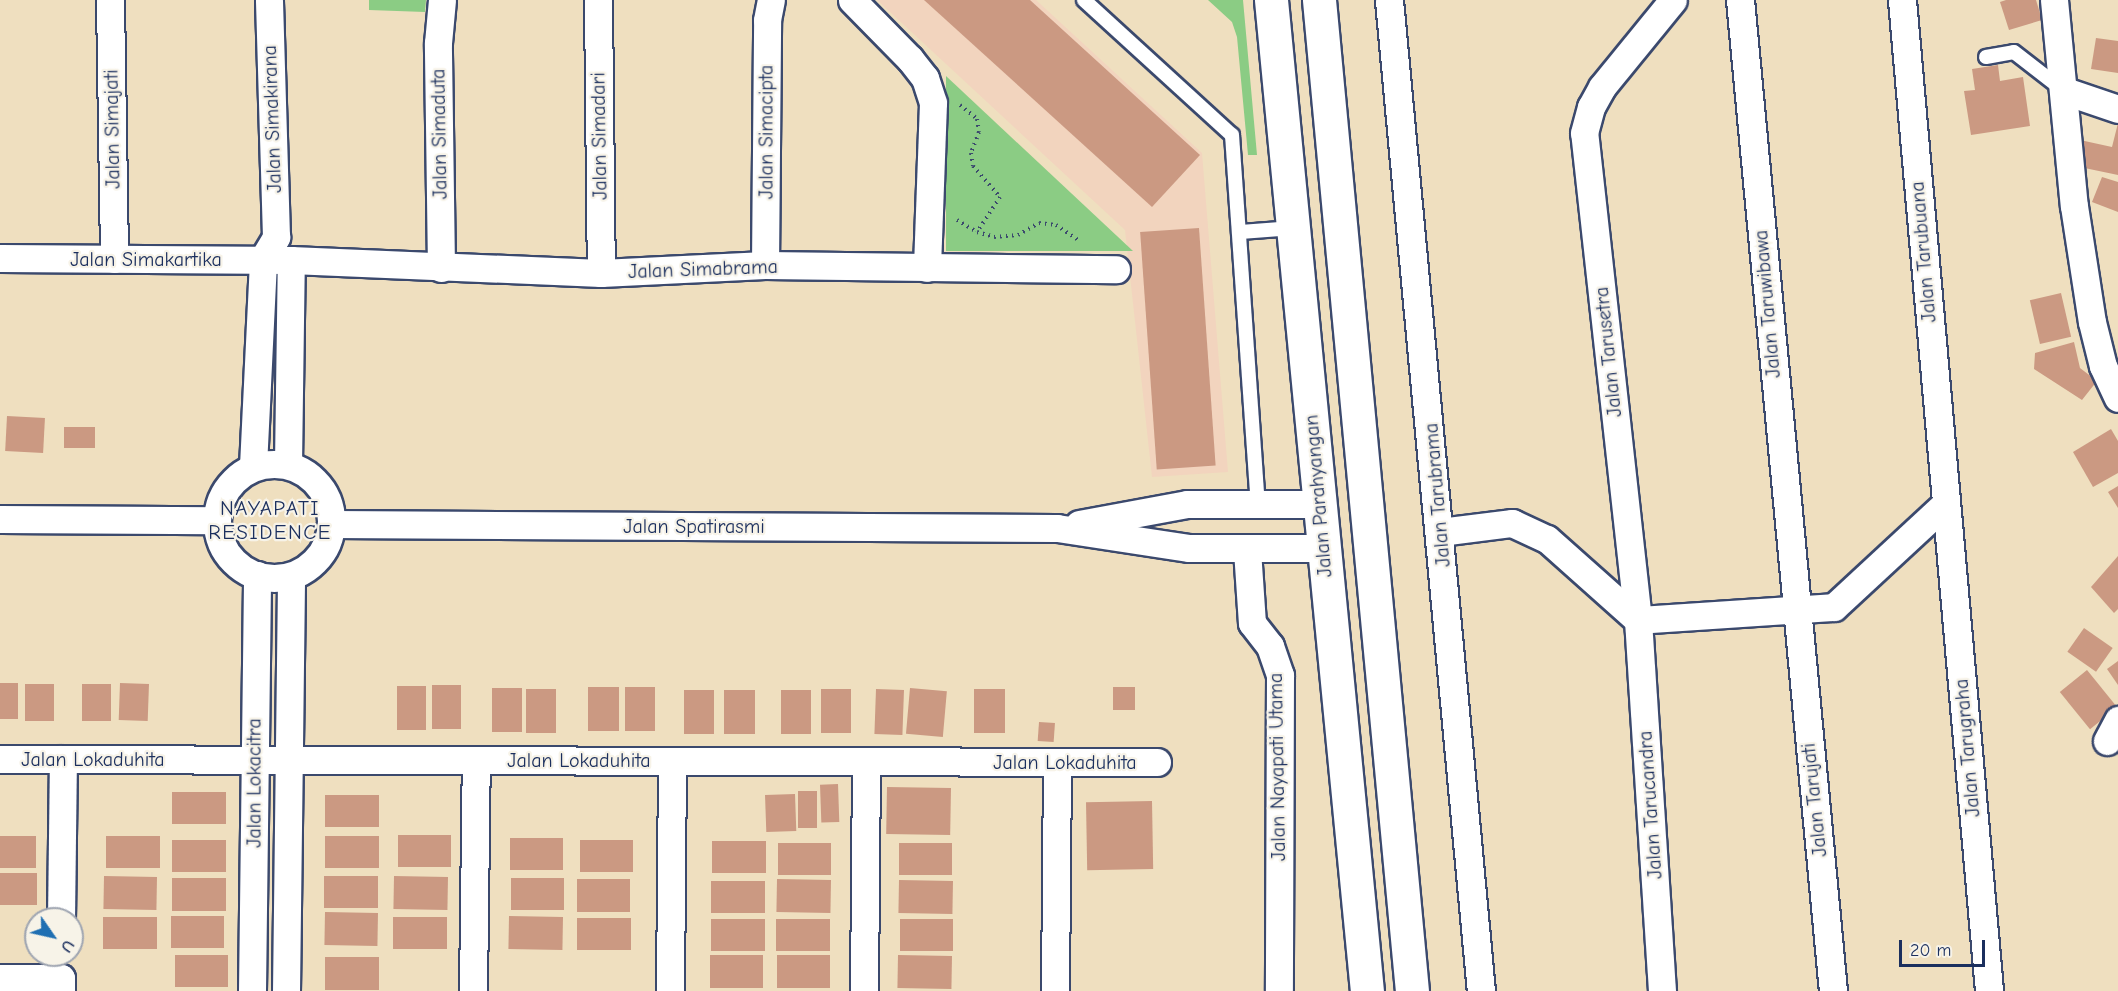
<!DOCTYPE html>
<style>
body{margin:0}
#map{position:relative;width:2118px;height:991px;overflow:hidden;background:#efdfbf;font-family:"Comic Neue",sans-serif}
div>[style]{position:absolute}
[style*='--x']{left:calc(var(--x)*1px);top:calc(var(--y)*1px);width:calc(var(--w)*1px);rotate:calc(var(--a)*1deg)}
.built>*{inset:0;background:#f2d4be}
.green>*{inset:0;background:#8bcc84}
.building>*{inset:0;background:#cb9982;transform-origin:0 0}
.path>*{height:4px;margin-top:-2px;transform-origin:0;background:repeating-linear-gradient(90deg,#3b496d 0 1.5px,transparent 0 6px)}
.roads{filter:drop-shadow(2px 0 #3b496d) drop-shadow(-2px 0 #3b496d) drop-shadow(0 2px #3b496d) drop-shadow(0 -2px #3b496d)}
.lane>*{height:14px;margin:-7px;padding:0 7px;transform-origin:7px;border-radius:7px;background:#fff}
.street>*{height:27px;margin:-13.5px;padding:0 13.5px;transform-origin:13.5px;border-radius:13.5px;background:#fff}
.street>.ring{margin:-13.5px;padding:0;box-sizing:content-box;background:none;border:27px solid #fff;border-radius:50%}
.secondary>*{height:33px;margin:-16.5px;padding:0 16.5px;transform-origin:16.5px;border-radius:16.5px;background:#fff}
span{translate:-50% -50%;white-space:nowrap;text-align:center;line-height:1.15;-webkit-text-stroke:4.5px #f7f3e8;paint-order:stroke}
.street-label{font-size:20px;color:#1b2f5e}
.neighbourhood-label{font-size:21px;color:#1b2f5e;letter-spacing:1.5px}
.north{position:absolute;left:24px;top:907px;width:60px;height:60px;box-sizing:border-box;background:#f7f3e8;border:2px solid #9fa5b1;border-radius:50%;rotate:124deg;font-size:16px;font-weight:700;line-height:24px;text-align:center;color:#1b2f5e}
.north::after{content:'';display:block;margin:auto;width:21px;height:27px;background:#1f6fb2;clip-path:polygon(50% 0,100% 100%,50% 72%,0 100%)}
.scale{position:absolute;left:1899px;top:940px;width:86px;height:27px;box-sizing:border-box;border:3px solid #1b2f5e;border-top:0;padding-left:8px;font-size:18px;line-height:21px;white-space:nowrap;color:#1b2f5e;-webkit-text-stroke:4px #f7f3e8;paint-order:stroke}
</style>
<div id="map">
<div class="built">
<i style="clip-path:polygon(877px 0,1036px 0,1202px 153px,1228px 472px,1152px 477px,1125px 230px)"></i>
</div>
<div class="green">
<i style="clip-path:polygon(369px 0,426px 0,425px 12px,369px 10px)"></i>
<i style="clip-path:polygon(1208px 0,1243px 0,1257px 155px,1248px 155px,1237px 37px,1232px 22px)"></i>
<i style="clip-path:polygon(946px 76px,1133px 251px,946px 251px)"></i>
</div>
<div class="building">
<i style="clip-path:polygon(924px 0,1030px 0,1200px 155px,1152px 207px)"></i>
<i style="clip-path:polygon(2006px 0,2036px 0,2042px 20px,2009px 30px,2000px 2px)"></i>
<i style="clip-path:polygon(2096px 38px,2118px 41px,2118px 73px,2091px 69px)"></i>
<i style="clip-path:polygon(1998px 65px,2000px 81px,2023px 77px,2030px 126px,1971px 135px,1964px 91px,1975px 90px,1972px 69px)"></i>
<i style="clip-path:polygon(2118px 123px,2118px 175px,2075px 166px,2080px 140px,2112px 147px)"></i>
<i style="clip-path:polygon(2102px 177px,2118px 182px,2118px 212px,2092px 202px)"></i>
<i style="left:1199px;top:228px;width:238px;height:59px;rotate:86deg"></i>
<i style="left:2061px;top:293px;width:45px;height:32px;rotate:77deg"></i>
<i style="clip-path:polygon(2074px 342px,2080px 368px,2097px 381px,2082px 400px,2034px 369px,2035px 353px)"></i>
<i style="left:7px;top:416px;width:38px;height:35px;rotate:3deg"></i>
<i style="left:64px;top:427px;width:31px;height:21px"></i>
<i style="clip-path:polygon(2111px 429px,2118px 441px,2118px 473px,2093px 487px,2073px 452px)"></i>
<i style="clip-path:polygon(2118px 486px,2118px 508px,2108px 492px)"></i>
<i style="clip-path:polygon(2118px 556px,2118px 609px,2114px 613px,2091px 587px)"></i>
<i style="left:2084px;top:628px;width:35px;height:29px;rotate:35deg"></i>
<i style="clip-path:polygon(2118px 661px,2118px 685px,2107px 669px)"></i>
<i style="left:2087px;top:670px;width:48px;height:35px;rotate:51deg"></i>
<i style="left:0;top:683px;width:18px;height:36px"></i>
<i style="left:120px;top:683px;width:29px;height:37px;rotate:2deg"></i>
<i style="left:25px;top:684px;width:29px;height:37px"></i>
<i style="left:82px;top:684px;width:29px;height:37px"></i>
<i style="left:432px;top:685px;width:29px;height:44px"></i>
<i style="left:397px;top:686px;width:29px;height:44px"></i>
<i style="left:588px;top:687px;width:31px;height:44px"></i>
<i style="left:625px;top:687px;width:30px;height:44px"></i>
<i style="left:1113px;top:687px;width:22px;height:23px"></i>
<i style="left:492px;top:688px;width:30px;height:44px"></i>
<i style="left:910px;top:688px;width:37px;height:46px;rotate:5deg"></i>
<i style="left:526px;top:689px;width:30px;height:44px"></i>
<i style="left:821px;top:689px;width:30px;height:44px"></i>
<i style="left:876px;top:689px;width:28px;height:45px;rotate:2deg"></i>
<i style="left:974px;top:689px;width:31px;height:44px"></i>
<i style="left:684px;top:690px;width:30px;height:44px"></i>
<i style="left:724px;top:690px;width:31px;height:44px"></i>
<i style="left:781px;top:690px;width:30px;height:44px"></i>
<i style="left:1039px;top:722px;width:16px;height:19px;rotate:4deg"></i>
<i style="left:838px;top:784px;width:38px;height:18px;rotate:88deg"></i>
<i style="left:887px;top:787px;width:64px;height:47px;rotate:1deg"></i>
<i style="left:798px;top:791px;width:19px;height:37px"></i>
<i style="left:172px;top:792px;width:54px;height:32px"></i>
<i style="left:795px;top:794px;width:37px;height:30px;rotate:88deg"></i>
<i style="left:325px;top:795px;width:54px;height:32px"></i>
<i style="left:1152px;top:801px;width:68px;height:66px;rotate:89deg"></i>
<i style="left:398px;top:835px;width:53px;height:32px"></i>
<i style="left:0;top:836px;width:36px;height:32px"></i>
<i style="left:106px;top:836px;width:54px;height:32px"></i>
<i style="left:325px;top:836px;width:54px;height:32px"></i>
<i style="left:510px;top:838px;width:53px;height:32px"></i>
<i style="left:172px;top:840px;width:54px;height:32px"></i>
<i style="left:580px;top:840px;width:53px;height:32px"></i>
<i style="left:712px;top:841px;width:54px;height:32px"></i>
<i style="left:778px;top:843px;width:53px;height:32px"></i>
<i style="left:899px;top:843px;width:53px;height:32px"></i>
<i style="left:0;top:873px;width:37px;height:32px"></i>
<i style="left:104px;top:876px;width:53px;height:33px;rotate:1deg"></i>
<i style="left:324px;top:876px;width:54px;height:32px"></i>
<i style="left:394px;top:876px;width:54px;height:33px;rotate:1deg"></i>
<i style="left:172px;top:878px;width:54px;height:33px"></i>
<i style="left:511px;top:878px;width:53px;height:32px"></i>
<i style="left:577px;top:879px;width:53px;height:33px"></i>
<i style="left:777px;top:879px;width:54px;height:33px;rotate:1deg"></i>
<i style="left:899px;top:880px;width:54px;height:33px;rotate:1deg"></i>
<i style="left:711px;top:881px;width:54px;height:32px"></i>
<i style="left:325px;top:912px;width:53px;height:33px;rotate:1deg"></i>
<i style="left:171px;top:916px;width:53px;height:32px"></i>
<i style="left:509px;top:916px;width:54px;height:33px;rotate:1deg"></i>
<i style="left:103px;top:917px;width:54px;height:32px"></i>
<i style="left:393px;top:917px;width:54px;height:32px"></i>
<i style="left:577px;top:918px;width:54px;height:32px"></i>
<i style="left:711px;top:919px;width:54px;height:32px"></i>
<i style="left:776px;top:919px;width:54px;height:32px"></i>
<i style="left:900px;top:919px;width:53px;height:32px"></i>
<i style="left:175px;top:955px;width:53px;height:32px"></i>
<i style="left:710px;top:955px;width:53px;height:33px"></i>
<i style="left:777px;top:955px;width:53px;height:33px"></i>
<i style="left:898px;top:955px;width:54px;height:33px;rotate:1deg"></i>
<i style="left:379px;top:957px;width:33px;height:54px;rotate:90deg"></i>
</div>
<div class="path">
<i style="--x:960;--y:105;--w:22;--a:39"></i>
<i style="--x:977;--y:119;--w:13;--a:81"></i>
<i style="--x:979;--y:132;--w:22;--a:111"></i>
<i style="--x:971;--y:153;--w:13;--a:81"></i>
<i style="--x:973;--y:166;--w:41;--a:48.9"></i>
<i style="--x:1000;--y:197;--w:42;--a:123.3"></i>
<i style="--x:957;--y:220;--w:23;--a:31"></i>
<i style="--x:977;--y:232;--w:18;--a:16"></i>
<i style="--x:994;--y:237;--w:24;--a:-5"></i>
<i style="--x:1018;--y:235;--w:24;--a:-30"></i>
<i style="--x:1039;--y:223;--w:17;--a:7"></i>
<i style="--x:1056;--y:225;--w:27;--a:34"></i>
</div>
<div class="roads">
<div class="lane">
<i style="--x:1084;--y:0;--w:200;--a:42.4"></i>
<i style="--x:1232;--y:135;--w:370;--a:86"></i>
<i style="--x:1986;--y:57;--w:28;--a:-10"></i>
<i style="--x:2014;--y:52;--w:62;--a:37.8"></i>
<i style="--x:1241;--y:232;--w:52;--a:-4.4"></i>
</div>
<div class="street">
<i style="--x:110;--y:0;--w:259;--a:89.1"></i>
<i style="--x:598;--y:0;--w:273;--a:89.4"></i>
<i style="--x:852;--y:0;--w:83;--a:45.5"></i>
<i style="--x:910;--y:59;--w:24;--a:52"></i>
<i style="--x:925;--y:78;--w:26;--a:72"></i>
<i style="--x:933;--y:103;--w:165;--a:92.1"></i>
<i style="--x:1389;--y:0;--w:995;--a:84.7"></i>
<i style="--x:1740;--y:0;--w:995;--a:84.64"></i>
<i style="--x:1902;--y:0;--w:995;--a:84.98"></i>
<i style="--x:2054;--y:0;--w:207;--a:84.5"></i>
<i style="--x:2074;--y:206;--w:117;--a:81.2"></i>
<i style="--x:2092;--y:322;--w:45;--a:76"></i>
<i style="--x:2103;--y:366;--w:35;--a:65"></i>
<i style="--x:2065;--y:91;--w:56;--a:18.8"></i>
<i style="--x:0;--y:258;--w:291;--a:0.4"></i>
<i style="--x:291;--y:260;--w:310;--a:2.4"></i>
<i style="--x:601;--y:273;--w:164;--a:-2.8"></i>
<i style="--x:765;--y:265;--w:351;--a:0.7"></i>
<i style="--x:765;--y:265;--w:245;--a:-89.5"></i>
<i style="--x:767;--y:20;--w:20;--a:-79"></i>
<i style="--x:441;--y:268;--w:225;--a:-90.8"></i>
<i style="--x:438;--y:43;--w:43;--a:-84.7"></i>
<i class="ring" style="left:217px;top:464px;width:87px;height:87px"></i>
<i style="--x:288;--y:464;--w:204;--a:-89.2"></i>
<i style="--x:253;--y:466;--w:207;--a:-87.2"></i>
<i style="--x:263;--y:259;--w:26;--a:-59"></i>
<i style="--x:276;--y:237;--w:237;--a:-91.7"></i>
<i style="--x:0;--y:519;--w:216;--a:0.3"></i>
<i style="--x:332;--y:524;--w:725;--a:0.32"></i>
<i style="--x:1057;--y:528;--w:134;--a:8.6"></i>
<i style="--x:1189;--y:548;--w:133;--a:0"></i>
<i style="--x:1079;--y:524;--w:110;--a:-10.5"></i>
<i style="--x:1187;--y:504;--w:131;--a:0"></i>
<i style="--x:1440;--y:532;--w:73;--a:-7.1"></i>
<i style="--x:1512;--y:523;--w:38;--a:25"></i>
<i style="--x:1547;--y:539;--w:122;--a:41.7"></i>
<i style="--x:1638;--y:620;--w:196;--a:-3.8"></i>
<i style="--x:1834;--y:607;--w:150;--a:-42.8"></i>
<i style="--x:1247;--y:550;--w:73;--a:86.1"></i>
<i style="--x:1252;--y:623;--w:29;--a:52"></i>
<i style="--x:1270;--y:646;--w:31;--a:71"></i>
<i style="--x:1280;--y:675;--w:316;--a:90.2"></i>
<i style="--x:2107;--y:741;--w:24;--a:-62"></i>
<i style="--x:0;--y:759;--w:1157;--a:0.15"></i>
<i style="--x:61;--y:919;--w:160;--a:-89.3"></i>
<i style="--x:0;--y:978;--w:61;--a:0"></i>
<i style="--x:61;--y:978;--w:13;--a:90"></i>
<i style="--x:252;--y:991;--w:416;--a:-89.3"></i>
<i style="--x:286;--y:991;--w:414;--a:-89.3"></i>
<i style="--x:473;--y:991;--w:231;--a:-89.3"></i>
<i style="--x:670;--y:991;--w:230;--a:-89.5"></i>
<i style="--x:864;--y:991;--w:230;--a:-89.5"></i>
<i style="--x:1055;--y:991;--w:229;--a:-89.5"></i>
<i style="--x:1662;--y:991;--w:372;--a:-93.7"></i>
<i style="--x:1638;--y:620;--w:490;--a:-96.3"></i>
<i style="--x:1584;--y:133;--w:27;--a:-75"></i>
<i style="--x:1591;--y:107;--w:23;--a:-61"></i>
<i style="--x:1602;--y:87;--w:112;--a:-50.8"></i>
</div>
<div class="secondary">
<i style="--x:1271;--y:0;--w:996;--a:84.47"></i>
<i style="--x:1319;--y:0;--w:995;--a:84.64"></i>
</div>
</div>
<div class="street-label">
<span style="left:272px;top:119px;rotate:-92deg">Jalan Simakirana</span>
<span style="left:112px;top:129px;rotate:-91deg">Jalan Simajati</span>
<span style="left:766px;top:132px;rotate:-90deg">Jalan Simacipta</span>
<span style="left:439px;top:134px;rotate:-91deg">Jalan Simaduta</span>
<span style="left:599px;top:136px;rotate:-91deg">Jalan Simadari</span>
<span style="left:1923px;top:252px;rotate:-95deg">Jalan Tarubuana</span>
<span style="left:146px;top:259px">Jalan Simakartika</span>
<span style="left:703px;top:269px;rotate:-2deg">Jalan Simabrama</span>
<span style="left:1767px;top:304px;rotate:-95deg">Jalan Taruwibawa</span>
<span style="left:1608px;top:352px;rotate:-96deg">Jalan Tarusetra</span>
<span style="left:1437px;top:495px;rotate:-95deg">Jalan Tarubrama</span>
<span style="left:1318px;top:496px;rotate:-95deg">Jalan Parahyangan</span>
<span style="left:694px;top:526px">Jalan Spatirasmi</span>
<span style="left:1967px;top:748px;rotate:-95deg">Jalan Tarugraha</span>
<span style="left:93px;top:759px">Jalan Lokaduhita</span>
<span style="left:579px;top:760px">Jalan Lokaduhita</span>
<span style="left:1065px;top:762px">Jalan Lokaduhita</span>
<span style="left:1277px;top:767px;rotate:-91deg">Jalan Nayapati Utama</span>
<span style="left:254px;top:783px;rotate:-90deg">Jalan Lokacitra</span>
<span style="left:1814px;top:800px;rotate:-96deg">Jalan Tarujati</span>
<span style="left:1650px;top:805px;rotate:-94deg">Jalan Tarucandra</span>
</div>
<div class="neighbourhood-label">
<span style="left:270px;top:520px">NAYAPATI<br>RESIDENCE</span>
</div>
<div class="north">U</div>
<div class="scale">20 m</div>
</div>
